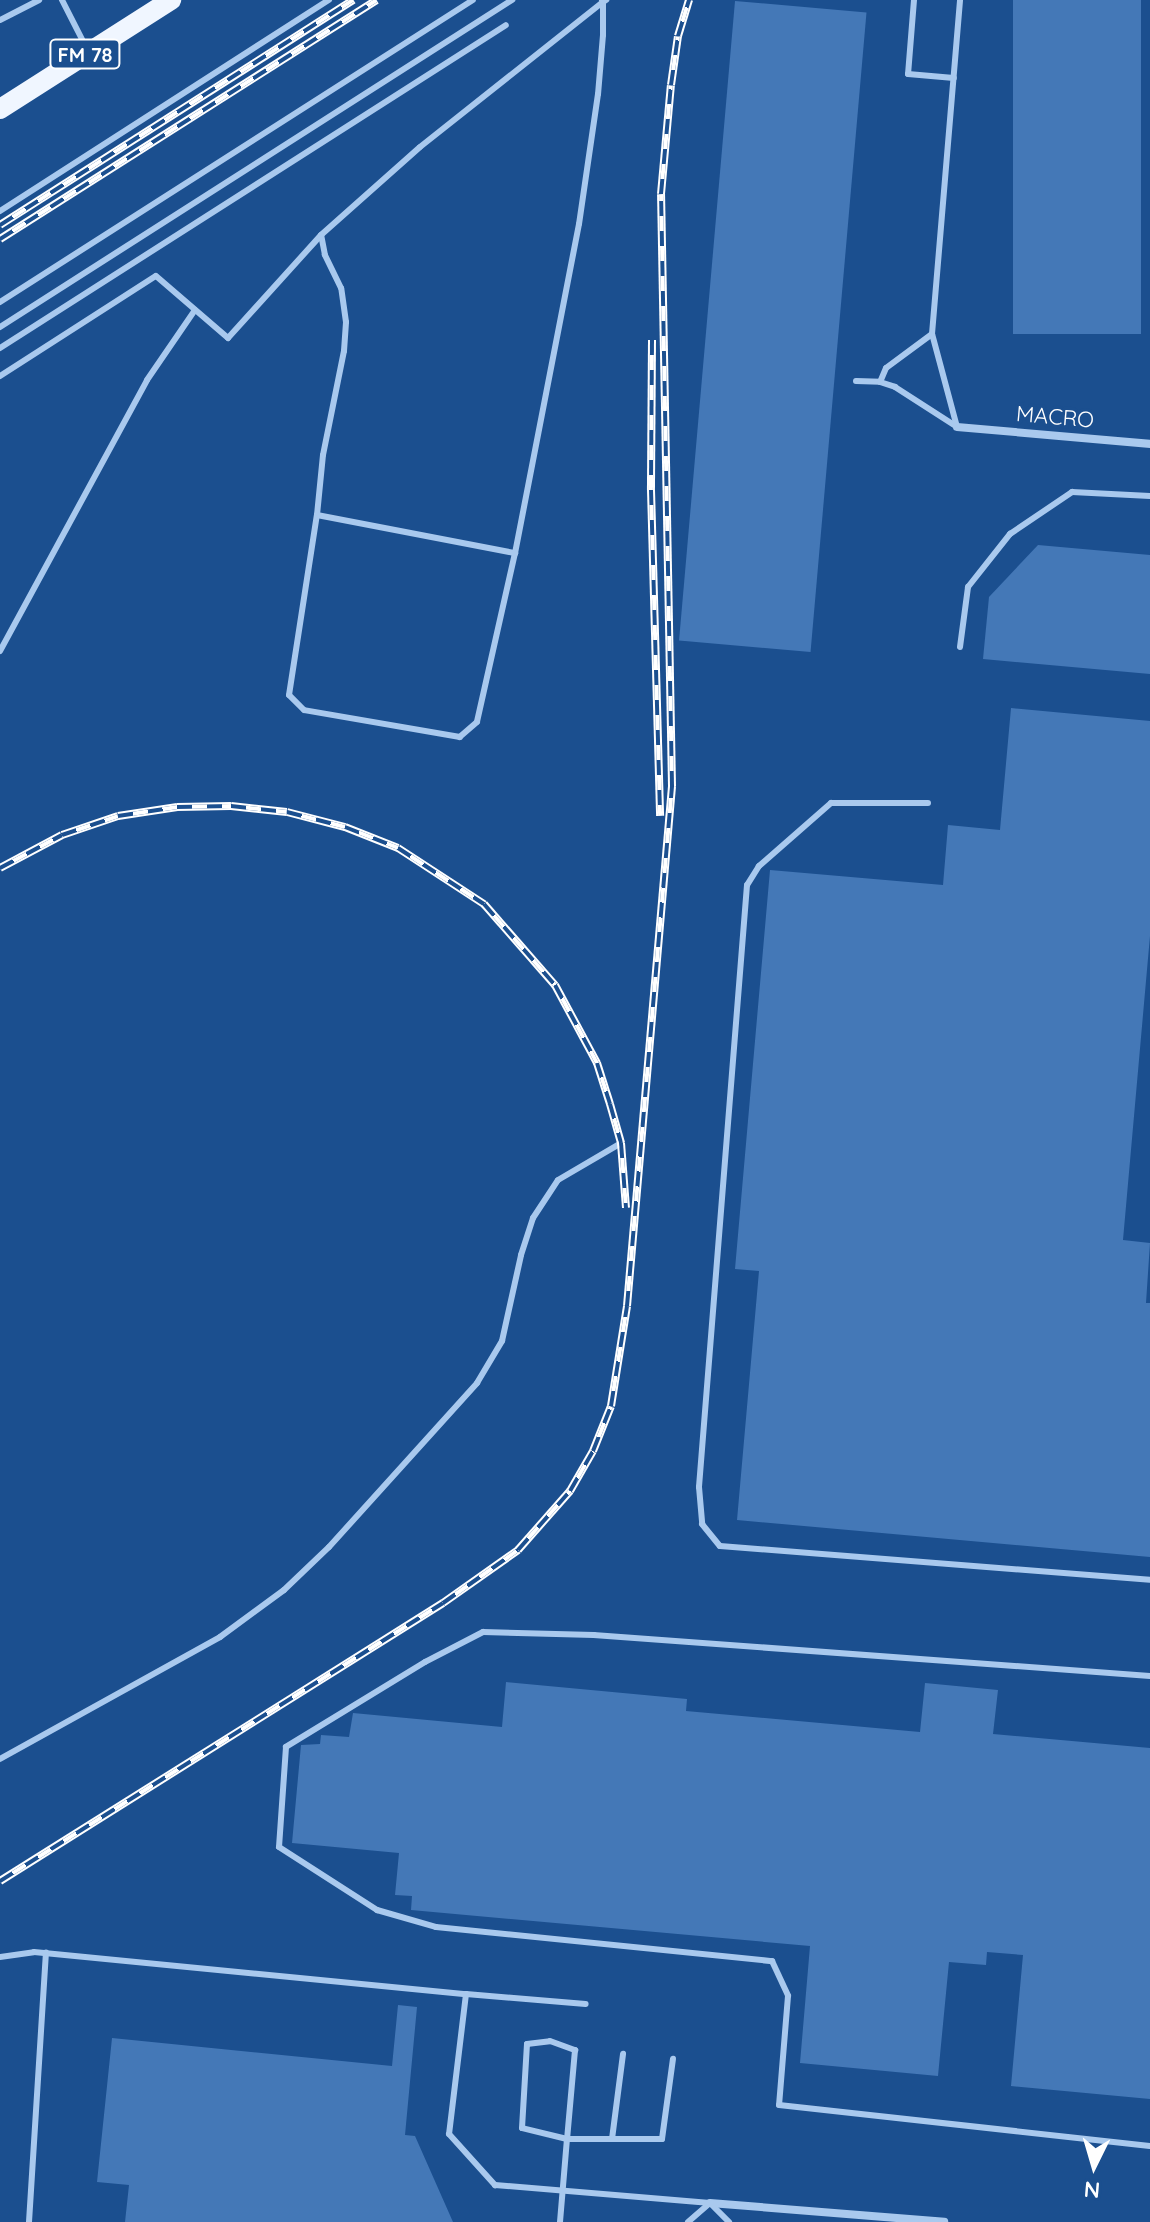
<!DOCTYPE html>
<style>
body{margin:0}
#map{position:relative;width:1150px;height:2222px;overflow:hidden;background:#1b4f8f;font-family:Quicksand,sans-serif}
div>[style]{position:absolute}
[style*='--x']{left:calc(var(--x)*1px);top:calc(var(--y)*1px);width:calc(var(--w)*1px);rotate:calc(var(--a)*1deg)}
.building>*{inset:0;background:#4478b7;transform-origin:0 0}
.service>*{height:6px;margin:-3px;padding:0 3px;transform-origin:3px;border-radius:3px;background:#a9c9ee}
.minor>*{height:8px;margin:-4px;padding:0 4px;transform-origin:4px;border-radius:4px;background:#a9c9ee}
.primary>*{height:20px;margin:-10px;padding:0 10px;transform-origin:10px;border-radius:10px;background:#f0f6ff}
.rail>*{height:8px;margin-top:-4px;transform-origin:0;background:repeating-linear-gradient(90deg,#1b4f8f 0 15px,#fff 0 30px);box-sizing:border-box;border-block:2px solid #fff}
span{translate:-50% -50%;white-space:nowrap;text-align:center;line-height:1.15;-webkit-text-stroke:7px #1b4f8f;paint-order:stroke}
.shield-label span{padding:2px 6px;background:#1b4f8f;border:2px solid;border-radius:6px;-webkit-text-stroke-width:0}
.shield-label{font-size:20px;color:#fff;font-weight:700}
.street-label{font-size:22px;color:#fff}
.north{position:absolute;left:1054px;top:2126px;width:80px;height:80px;-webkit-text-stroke:6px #1b4f8f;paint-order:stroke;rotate:185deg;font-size:22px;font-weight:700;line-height:32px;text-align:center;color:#fff}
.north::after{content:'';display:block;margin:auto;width:28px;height:36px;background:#fff;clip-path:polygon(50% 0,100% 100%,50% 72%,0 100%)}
</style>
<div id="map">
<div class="building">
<i style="left:1013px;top:0;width:128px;height:334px"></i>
<i style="left:735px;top:1px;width:132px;height:642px;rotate:5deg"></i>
<i style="clip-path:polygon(1038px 545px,1150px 555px,1150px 674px,983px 659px,989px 597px)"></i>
<i style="clip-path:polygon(1011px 708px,1150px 721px,1150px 936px,1123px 1240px,1150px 1243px,1146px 1303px,1150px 1303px,1150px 1557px,737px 1520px,759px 1271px,735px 1269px,770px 870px,943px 885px,948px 825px,1000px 830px)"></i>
<i style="clip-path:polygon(506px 1682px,687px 1699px,686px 1711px,920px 1732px,925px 1683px,998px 1690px,993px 1734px,1150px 1748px,1150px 2099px,1011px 2086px,1023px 1955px,987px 1952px,986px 1965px,949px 1962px,938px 2076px,800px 2063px,810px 1946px,411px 1910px,412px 1896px,395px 1895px,399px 1853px,292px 1843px,301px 1745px,320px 1744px,321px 1735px,349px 1737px,353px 1713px,502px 1727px)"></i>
<i style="clip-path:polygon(398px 2005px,417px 2007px,405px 2135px,415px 2136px,453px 2222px,125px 2222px,129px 2185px,97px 2182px,112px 2038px,392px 2066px)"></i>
</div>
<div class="service">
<i style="--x:62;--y:0;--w:55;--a:63"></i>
<i style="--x:602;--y:0;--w:2;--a:63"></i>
<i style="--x:603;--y:2;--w:33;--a:90"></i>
<i style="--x:603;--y:35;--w:59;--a:94.8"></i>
<i style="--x:598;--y:94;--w:131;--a:98.3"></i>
<i style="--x:579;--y:224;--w:335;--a:101"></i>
<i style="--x:515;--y:553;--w:173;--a:102.7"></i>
<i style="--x:477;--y:722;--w:23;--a:139"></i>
<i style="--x:460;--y:737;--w:158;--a:-170.2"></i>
<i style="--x:304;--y:710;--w:21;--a:-135"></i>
<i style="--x:289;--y:695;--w:182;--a:-81.2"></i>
<i style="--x:317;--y:515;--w:60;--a:-84.3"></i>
<i style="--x:323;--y:455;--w:106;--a:-78.6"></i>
<i style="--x:344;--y:351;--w:29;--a:-86"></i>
<i style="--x:346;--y:322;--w:34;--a:-98"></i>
<i style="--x:341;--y:288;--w:37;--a:-116"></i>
<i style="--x:325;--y:255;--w:20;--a:-101"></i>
<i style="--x:321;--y:235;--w:132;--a:-41.6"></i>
<i style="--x:420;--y:147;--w:233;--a:-38.4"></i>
<i style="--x:603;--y:2;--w:4;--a:-34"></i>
<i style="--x:914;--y:0;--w:74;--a:94.6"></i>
<i style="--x:908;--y:74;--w:46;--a:5"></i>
<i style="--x:0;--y:20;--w:44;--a:-27.1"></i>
<i style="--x:0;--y:211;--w:391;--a:-32.7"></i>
<i style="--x:0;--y:302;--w:561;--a:-32.56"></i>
<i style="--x:0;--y:327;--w:608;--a:-32.57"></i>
<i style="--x:932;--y:334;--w:57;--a:143.5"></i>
<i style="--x:886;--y:368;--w:15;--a:113"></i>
<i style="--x:880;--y:382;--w:16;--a:18"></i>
<i style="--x:895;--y:387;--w:74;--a:32.8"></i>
<i style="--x:0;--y:348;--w:600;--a:-32.55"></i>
<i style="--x:0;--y:376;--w:185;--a:-32.7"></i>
<i style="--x:156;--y:276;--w:95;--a:40.7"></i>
<i style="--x:228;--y:338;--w:139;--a:-47.9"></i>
<i style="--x:856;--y:381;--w:24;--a:2"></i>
<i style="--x:957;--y:427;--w:96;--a:-105"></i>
<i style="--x:932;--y:334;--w:335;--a:-85.2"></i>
<i style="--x:317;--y:515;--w:202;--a:10.9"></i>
<i style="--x:960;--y:647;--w:61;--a:-82.4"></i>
<i style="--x:968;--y:587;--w:68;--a:-51.6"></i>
<i style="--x:1010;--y:534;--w:75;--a:-34.1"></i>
<i style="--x:1072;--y:492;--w:78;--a:2.9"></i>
<i style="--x:0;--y:651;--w:308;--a:-61.5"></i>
<i style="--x:147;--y:380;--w:85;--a:-55.6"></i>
<i style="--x:928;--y:803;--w:97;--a:180"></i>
<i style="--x:831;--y:803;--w:96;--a:138.8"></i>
<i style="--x:759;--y:866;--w:22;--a:122"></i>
<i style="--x:747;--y:885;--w:604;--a:94.56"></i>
<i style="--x:699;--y:1487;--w:37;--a:85"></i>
<i style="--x:702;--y:1524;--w:28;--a:51"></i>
<i style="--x:720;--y:1546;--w:431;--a:4.5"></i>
<i style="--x:1150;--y:1676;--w:558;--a:-175.78"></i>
<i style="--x:594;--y:1635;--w:111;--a:-178.5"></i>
<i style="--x:483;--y:1632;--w:65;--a:152.7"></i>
<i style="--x:425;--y:1662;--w:163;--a:148.6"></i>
<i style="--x:286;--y:1747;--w:100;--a:94"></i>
<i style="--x:279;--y:1847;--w:117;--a:32.7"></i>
<i style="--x:377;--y:1910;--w:61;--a:16.1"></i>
<i style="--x:436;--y:1927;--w:338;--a:5.8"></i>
<i style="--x:772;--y:1961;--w:38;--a:65"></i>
<i style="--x:788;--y:1996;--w:109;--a:94.7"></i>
<i style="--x:779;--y:2105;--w:373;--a:6.3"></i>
<i style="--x:0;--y:1759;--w:252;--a:-29"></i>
<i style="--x:220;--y:1637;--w:79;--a:-36.3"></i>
<i style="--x:284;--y:1590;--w:62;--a:-43.7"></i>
<i style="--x:329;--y:1547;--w:221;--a:-47.9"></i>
<i style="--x:477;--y:1383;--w:49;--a:-59.2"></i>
<i style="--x:502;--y:1341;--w:88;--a:-77.5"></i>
<i style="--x:521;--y:1255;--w:39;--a:-72"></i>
<i style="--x:533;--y:1218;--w:45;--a:-56.7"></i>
<i style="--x:558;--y:1180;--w:73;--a:-30.4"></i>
<i style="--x:0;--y:1957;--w:34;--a:-8"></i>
<i style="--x:34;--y:1952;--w:434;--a:5.6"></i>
<i style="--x:466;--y:1994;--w:141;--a:96.9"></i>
<i style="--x:449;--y:2134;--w:69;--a:48"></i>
<i style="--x:495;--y:2185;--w:216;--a:4.8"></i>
<i style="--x:710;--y:2203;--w:27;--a:45"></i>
<i style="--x:466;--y:1994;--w:120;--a:4.8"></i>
<i style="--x:550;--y:2041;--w:27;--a:20"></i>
<i style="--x:575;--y:2050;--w:89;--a:95.1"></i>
<i style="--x:567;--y:2139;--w:46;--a:-166.3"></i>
<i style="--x:522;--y:2128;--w:84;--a:-86.6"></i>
<i style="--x:527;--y:2044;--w:23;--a:-7"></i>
<i style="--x:612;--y:2139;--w:86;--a:-82.6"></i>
<i style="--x:29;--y:2222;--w:270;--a:-86.4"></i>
<i style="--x:560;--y:2222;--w:83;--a:-85.2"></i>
<i style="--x:567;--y:2139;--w:95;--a:0"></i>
<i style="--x:662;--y:2139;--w:81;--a:-82.2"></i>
<i style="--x:688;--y:2222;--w:29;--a:-41"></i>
</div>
<div class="minor">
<i style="--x:957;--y:427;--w:194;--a:5"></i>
<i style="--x:710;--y:2203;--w:235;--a:4.6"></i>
</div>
<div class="primary">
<i style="--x:0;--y:109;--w:203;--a:-32.5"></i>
</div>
<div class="rail">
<i style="--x:0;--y:225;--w:419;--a:-32.5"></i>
<i style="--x:0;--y:239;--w:446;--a:-32.4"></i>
<i style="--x:652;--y:340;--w:150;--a:90.4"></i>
<i style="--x:651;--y:490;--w:326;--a:88.4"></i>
<i style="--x:0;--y:868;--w:70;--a:-28"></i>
<i style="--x:62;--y:835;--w:59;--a:-18.7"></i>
<i style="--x:118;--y:816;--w:60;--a:-8.7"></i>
<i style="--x:177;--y:807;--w:54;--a:-1.1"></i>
<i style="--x:231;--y:806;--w:56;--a:6.1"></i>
<i style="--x:287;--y:812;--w:60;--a:14.5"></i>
<i style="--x:345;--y:827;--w:57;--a:21.6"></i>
<i style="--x:398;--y:848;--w:103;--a:33.1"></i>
<i style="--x:484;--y:904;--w:108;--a:48.8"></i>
<i style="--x:555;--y:985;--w:89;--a:61.7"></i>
<i style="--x:597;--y:1063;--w:43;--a:72.4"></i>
<i style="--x:610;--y:1104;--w:41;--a:74.2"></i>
<i style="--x:621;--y:1143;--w:65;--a:85.6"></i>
<i style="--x:0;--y:1881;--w:523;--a:-32.11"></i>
<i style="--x:443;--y:1603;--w:92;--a:-35.2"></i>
<i style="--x:518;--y:1550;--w:79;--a:-48.6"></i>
<i style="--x:570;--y:1491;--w:46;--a:-60.1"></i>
<i style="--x:593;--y:1451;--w:48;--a:-68.2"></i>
<i style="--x:611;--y:1406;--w:101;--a:-80.9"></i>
<i style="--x:627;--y:1306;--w:522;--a:-85.05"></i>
<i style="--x:672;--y:786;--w:592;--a:-91.06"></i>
<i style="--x:661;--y:194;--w:109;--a:-84.8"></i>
<i style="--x:671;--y:85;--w:49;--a:-81.9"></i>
<i style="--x:678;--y:36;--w:38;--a:-73"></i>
</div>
<div class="shield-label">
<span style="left:85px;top:54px">FM 78</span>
</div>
<div class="street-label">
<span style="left:1055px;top:417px;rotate:5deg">MACRO</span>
</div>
<div class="north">N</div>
</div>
